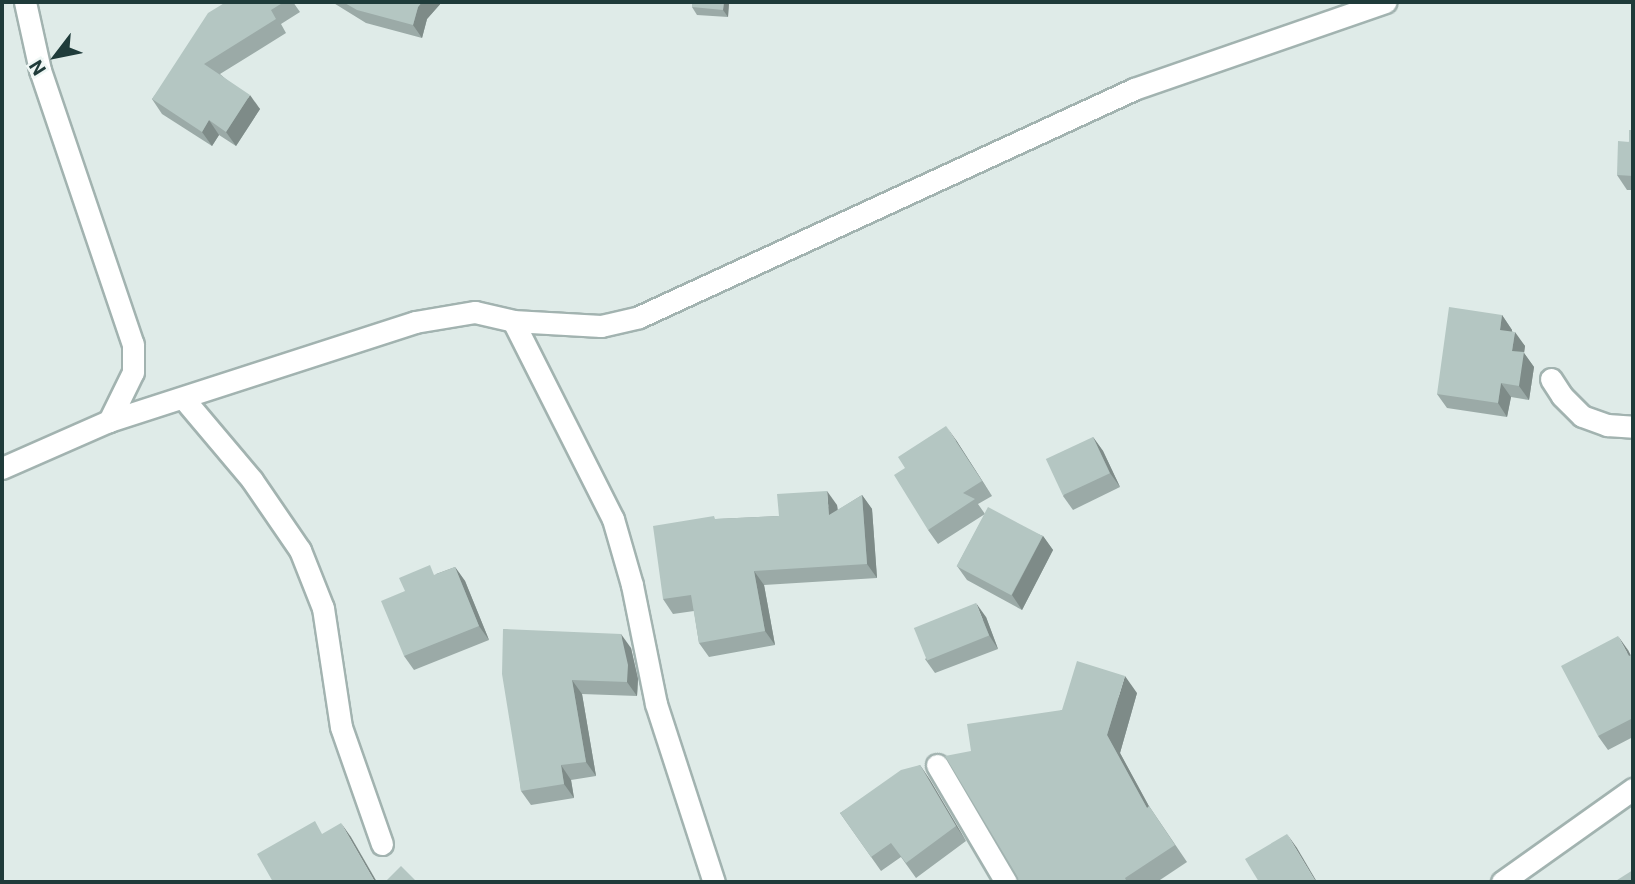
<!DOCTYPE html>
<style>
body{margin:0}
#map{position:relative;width:1635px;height:884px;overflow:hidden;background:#dfebe8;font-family:Roboto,sans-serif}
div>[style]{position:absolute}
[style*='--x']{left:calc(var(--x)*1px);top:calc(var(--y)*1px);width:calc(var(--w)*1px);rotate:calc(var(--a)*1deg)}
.roads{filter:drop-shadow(2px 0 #a2b3b0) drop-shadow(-2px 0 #a2b3b0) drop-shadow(0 2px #a2b3b0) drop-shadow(0 -2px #a2b3b0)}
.street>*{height:21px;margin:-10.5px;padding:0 10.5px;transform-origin:10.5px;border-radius:10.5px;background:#fff}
.secondary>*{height:21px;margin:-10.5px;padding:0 10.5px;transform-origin:10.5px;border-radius:10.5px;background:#fff}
.wall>*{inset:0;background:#9baaa7}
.shaded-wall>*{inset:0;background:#7e8b88}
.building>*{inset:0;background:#b4c6c2;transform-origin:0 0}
span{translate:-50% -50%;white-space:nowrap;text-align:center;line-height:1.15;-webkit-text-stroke:5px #eff7f5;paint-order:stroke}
.frame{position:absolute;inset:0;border:4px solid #1f3b3a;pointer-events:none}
.north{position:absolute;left:21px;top:21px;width:70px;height:70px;-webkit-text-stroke:5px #eff7f5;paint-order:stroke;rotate:238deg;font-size:19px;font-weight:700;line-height:28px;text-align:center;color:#1f3b3a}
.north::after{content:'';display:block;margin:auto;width:24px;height:32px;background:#1f3b3a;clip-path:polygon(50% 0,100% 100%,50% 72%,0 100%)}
</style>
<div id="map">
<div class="roads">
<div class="street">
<i style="--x:25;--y:2;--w:70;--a:77.6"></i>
<i style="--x:40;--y:70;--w:289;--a:71.3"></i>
<i style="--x:133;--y:344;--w:28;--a:90"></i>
<i style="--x:133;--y:372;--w:55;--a:116.1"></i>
<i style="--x:513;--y:321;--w:222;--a:63.2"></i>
<i style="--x:613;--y:519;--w:69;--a:73.9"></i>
<i style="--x:632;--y:585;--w:121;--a:78.6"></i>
<i style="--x:656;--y:704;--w:187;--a:72"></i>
<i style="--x:1551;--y:379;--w:20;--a:57"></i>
<i style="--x:1562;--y:396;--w:28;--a:45"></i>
<i style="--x:1582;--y:416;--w:27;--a:20"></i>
<i style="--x:1607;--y:425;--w:26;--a:4"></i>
<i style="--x:183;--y:398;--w:107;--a:49.9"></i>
<i style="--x:252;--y:480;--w:85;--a:55.6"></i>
<i style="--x:300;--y:550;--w:62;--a:68.4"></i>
<i style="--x:323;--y:608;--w:120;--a:81.4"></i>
<i style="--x:341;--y:727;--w:124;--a:70.7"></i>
<i style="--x:2;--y:468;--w:117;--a:-23.7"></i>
<i style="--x:109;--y:421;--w:322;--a:-17.9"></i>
<i style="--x:415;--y:322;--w:61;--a:-9.5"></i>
<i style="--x:475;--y:312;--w:39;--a:13"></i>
<i style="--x:513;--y:321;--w:88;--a:3.3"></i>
<i style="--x:601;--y:326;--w:39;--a:-13"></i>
<i style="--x:639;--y:317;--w:545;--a:-24.73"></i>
<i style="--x:1134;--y:89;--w:266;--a:-19.1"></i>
<i style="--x:937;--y:765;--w:136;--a:59.5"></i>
</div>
<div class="secondary">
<i style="--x:1502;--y:882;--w:161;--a:-35.4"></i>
</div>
</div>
<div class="wall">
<i style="clip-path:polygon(226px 2px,293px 2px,300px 12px,281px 24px,286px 33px,220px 74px,260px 109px,236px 146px,219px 135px,212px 146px,162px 114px,152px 99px)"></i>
<i style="clip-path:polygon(332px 2px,442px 2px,427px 19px,422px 38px,366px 23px)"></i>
<i style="clip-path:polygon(729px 2px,728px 17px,697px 15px,692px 7px)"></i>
<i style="clip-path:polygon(1633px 130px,1633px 190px,1627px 190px,1617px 175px)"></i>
<i style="clip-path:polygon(1502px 315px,1512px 330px,1512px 331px,1525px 346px,1524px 353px,1534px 367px,1529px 400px,1511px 397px,1507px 417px,1447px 408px,1437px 394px)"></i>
<i style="clip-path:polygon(1093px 437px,1103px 451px,1120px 487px,1073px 510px,1063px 496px)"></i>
<i style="clip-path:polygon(956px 440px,992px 496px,978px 504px,985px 514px,1043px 536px,1053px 550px,1022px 610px,967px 580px,957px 566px,985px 514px,938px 544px,928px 530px)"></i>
<i style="clip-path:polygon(862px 495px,872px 509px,877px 578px,764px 585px,775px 645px,709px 657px,699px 643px,694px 611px,673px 614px,663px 599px,716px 519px,779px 516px,837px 505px,838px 510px)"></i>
<i style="clip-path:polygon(455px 567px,465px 581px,489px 640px,414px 670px,404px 656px,436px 574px)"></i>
<i style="clip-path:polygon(986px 617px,998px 649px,935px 673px,925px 659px)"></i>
<i style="clip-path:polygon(503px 629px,631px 648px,638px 679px,637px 696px,582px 694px,596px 776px,571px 780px,574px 798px,531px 805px,521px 791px)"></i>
<i style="clip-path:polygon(1628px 650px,1631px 656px,1633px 654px,1633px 737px,1608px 750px,1598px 736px)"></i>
<i style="clip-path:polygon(1137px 693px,1120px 753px,1149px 806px,1187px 862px,1157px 882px,1014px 882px,1019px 879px,971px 751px,1062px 710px)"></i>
<i style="clip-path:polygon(920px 765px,930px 780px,966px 841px,916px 878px,901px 857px,881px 871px,840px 813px)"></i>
</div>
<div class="shaded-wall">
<i style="clip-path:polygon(422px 2px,442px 2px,427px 19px,422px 38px,413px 25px,418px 7px)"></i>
<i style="clip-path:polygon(724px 2px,729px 2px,728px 17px,723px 10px)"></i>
<i style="clip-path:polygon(250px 95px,260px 109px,236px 146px,226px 132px)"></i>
<i style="clip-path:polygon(209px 120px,219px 135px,212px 146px,202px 132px)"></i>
<i style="clip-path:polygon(1502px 315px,1512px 330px,1510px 344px,1500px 330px)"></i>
<i style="clip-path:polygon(1515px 332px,1525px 346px,1524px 353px,1534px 367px,1529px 400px,1519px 386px,1512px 351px)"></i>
<i style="clip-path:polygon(1501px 383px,1511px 397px,1507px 417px,1498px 403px)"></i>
<i style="clip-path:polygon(946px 426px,956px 440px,992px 496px,982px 481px)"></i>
<i style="clip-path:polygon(1093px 437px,1103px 451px,1120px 487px,1110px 473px)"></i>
<i style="clip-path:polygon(827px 491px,837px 505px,839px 530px,829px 515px)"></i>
<i style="clip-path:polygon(862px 495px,872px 509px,877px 578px,867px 564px)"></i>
<i style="clip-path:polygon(1043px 536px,1053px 550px,1022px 610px,1012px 595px)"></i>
<i style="clip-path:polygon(455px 567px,465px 581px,489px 640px,479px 626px)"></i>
<i style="clip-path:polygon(754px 571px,764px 585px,775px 645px,765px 631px)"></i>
<i style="clip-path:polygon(976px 603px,986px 617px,998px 649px,989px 635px)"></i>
<i style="clip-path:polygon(621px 634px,631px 648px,638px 679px,637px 696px,627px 682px)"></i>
<i style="clip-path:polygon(1618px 636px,1628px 650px,1633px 660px,1629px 656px)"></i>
<i style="clip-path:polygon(1125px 676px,1137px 693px,1120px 753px,1159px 825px,1147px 808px,1107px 735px)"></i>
<i style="clip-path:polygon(572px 680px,582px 694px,596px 776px,586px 762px)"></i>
<i style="clip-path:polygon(561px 765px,571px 780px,574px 798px,564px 784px)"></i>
<i style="clip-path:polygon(920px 765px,930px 780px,966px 841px,956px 826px)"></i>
<i style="clip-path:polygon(341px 823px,351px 837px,377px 882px,375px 882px)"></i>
<i style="clip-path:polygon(1287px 834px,1297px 848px,1317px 882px,1316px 882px)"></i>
</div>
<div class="building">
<i style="clip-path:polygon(226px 2px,284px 2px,271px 10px,276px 19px,204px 64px,250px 95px,226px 132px,209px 120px,202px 132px,152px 99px,208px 13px)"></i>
<i style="clip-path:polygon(343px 2px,422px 2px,418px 7px,413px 25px,357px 10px)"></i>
<i style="clip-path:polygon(692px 2px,724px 2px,723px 10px,692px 7px)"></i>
<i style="clip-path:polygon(1629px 130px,1633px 130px,1633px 176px,1617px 175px,1618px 141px,1629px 142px)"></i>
<i style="clip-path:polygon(1449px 307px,1502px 315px,1500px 330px,1515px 332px,1512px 351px,1524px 352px,1519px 386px,1501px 383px,1498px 403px,1437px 394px)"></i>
<i style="clip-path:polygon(946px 426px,982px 481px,963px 493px,975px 499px,928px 530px,894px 475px,905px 468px,898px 457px)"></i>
<i style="left:1093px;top:437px;width:40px;height:52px;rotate:65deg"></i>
<i style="clip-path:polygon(827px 491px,829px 515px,862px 495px,867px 564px,754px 571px,765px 631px,699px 643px,691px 595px,663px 599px,653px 526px,714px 516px,715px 519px,779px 516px,777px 494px)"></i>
<i style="left:988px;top:507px;width:62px;height:67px;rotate:28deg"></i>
<i style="clip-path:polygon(430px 565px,434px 575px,455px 567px,479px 626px,404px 656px,381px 601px,405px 591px,399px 578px)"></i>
<i style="left:976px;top:603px;width:35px;height:67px;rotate:68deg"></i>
<i style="clip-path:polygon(503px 629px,621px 634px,628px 665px,627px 682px,572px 680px,586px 762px,561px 765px,564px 784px,521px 791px,502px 674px)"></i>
<i style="clip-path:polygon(1618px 636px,1629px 656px,1633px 654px,1633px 718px,1598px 736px,1561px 666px)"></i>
<i style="clip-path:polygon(1077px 661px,1125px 676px,1107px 735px,1147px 808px,1149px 806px,1175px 845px,1125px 878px,1127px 882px,1014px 882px,1019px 879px,945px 756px,971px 751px,967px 724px,1062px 710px)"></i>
<i style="clip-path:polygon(920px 765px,956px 826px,906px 863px,891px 843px,871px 857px,840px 813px,901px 770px)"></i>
<i style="clip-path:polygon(315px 821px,322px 834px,341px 823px,375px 882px,273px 882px,257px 854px)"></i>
<i style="clip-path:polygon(1287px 834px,1316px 882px,1259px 882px,1245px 859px)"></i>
<i style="clip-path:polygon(401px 866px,417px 882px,385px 882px)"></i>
<i style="clip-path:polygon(1633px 870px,1633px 882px,1614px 882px)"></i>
</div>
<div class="frame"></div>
<div class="north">N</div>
</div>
